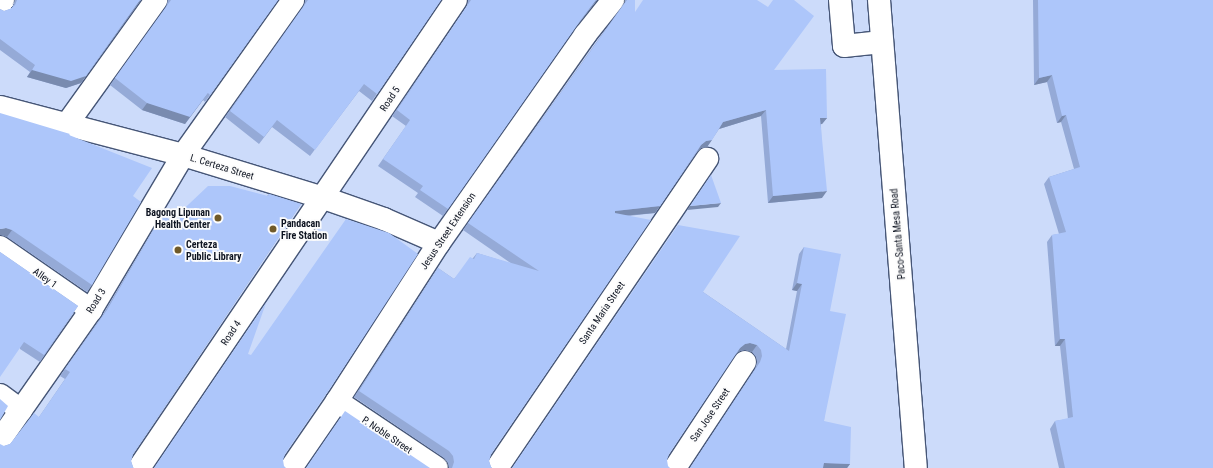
<!DOCTYPE html>
<style>
body{margin:0}
#map{position:relative;width:1213px;height:468px;overflow:hidden;background:#ccdbfa;font-family:"Roboto Condensed",sans-serif}
div>[style]{position:absolute}
[style*='--x']{left:calc(var(--x)*1px);top:calc(var(--y)*1px);width:calc(var(--w)*1px);rotate:calc(var(--a)*1deg)}
.roads{filter:drop-shadow(1px 0 #465677) drop-shadow(-1px 0 #465677) drop-shadow(0 1px #465677) drop-shadow(0 -1px #465677)}
.minor>*{height:22px;margin:-11px;padding:0 11px;transform-origin:11px;border-radius:11px;background:#fff}
.major>*{height:22px;margin:-11px;padding:0 11px;transform-origin:11px;border-radius:11px;background:#fff}
.wall>*{inset:0;background:#95aad7}
.shaded-wall>*{inset:0;background:#798baf}
.building>*{inset:0;background:#adc6fa}
.dots>*{width:11px;height:11px;translate:-50% -50%;box-sizing:border-box;border:2px solid #fcfcfc;border-radius:50%}
span{translate:-50% -50%;white-space:nowrap;text-align:center;line-height:1.15;-webkit-text-stroke:3.5px #fcfcfc;paint-order:stroke}
.street-label{font-size:10px;color:#0d1320}
.poi-label{font-size:10px;color:#0d1320;font-weight:700}
.right{translate:-100% -50%;text-align:right}
.left{translate:0 -50%;text-align:left}
</style>
<div id="map">
<div class="roads">
<div class="minor">
<i style="--x:0;--y:5;--w:6;--a:-59"></i>
<i style="--x:0;--y:107;--w:189;--a:14.7"></i>
<i style="--x:183;--y:155;--w:147;--a:17"></i>
<i style="--x:324;--y:198;--w:64;--a:19.3"></i>
<i style="--x:384;--y:219;--w:60;--a:23.6"></i>
<i style="--x:67;--y:124;--w:153;--a:-54.3"></i>
<i style="--x:0;--y:247;--w:111;--a:34.7"></i>
<i style="--x:0;--y:395;--w:26;--a:36"></i>
<i style="--x:337;--y:401;--w:120;--a:33.8"></i>
<i style="--x:0;--y:440;--w:159;--a:-55"></i>
<i style="--x:91;--y:310;--w:180;--a:-59.3"></i>
<i style="--x:183;--y:155;--w:190;--a:-54.6"></i>
<i style="--x:139;--y:468;--w:565;--a:-55.89"></i>
<i style="--x:291;--y:468;--w:81;--a:-55.5"></i>
<i style="--x:337;--y:401;--w:188;--a:-57.2"></i>
<i style="--x:439;--y:243;--w:254;--a:-54.9"></i>
<i style="--x:585;--y:35;--w:45;--a:-51.3"></i>
<i style="--x:497;--y:468;--w:374;--a:-55.8"></i>
<i style="--x:675;--y:468;--w:127;--a:-56.6"></i>
</div>
<div class="major">
<i style="--x:840;--y:0;--w:46;--a:85"></i>
<i style="--x:844;--y:46;--w:38;--a:-6"></i>
<i style="--x:879;--y:0;--w:469;--a:85.5"></i>
</div>
</div>
<div class="wall">
<i style="clip-path:polygon(15px 0,141px 0,81px 83px,66px 88px,27px 77px,30px 72px,0 50px,0 9px,4px 11px,10px 9px,12px 8px)"></i>
<i style="clip-path:polygon(168px 0,278px 0,205px 102px,203px 100px,185px 124px,142px 110px,110px 85px,166px 7px)"></i>
<i style="clip-path:polygon(305px 0,441px 0,372px 101px,359px 91px,310px 156px,272px 127px,259px 144px,225px 117px,303px 7px,305px 2px)"></i>
<i style="clip-path:polygon(468px 0,597px 0,575px 28px,443px 216px,415px 197px,418px 193px,378px 166px,406px 126px,392px 116px,467px 7px,468px 1px)"></i>
<i style="clip-path:polygon(625px 0,635px 0,635px 12px,774px 70px,827px 118px,822px 124px,821px 124px,822px 198px,768px 203px,761px 116px,719px 129px,707px 147px,701px 148px,697px 152px,655px 213px,628px 216px,491px 454px,489px 461px,491px 467px,492px 468px,449px 468px,448px 463px,444px 458px,354px 397px,438px 268px,454px 279px,473px 258px,477px 253px,512px 264px,463px 230px,625px 2px)"></i>
<i style="clip-path:polygon(1033px 0,1213px 0,1213px 468px,1059px 468px,1050px 429px,1055px 421px,1068px 419px,1060px 346px,1055px 346px,1047px 242px,1052px 235px,1059px 234px,1044px 184px,1049px 177px,1074px 169px,1061px 122px,1057px 123px,1047px 82px,1034px 85px)"></i>
<i style="clip-path:polygon(69px 135px,133px 196px,92px 285px,87px 292px,7px 237px,1px 235px)"></i>
<i style="clip-path:polygon(269px 194px,301px 204px,133px 454px,131px 461px,133px 467px,4px 446px,10px 444px,39px 417px,65px 379px,60px 376px,102px 316px,158px 222px,162px 215px,171px 221px,267px 196px)"></i>
<i style="clip-path:polygon(804px 247px,830px 311px,824px 421px,850px 464px,847px 468px,690px 468px,755px 369px,757px 362px,756px 357px,752px 352px,745px 350px,740px 351px,735px 354px,512px 468px,703px 292px,786px 349px,797px 291px,792px 290px,799px 254px)"></i>
<i style="clip-path:polygon(0 252px,78px 306px,40px 362px,20px 349px)"></i>
</div>
<div class="shaded-wall">
<i style="clip-path:polygon(141px 0,81px 83px,66px 88px,27px 77px,32px 70px)"></i>
<i style="clip-path:polygon(596px 0,597px 0,575px 28px,580px 21px)"></i>
<i style="clip-path:polygon(1052px 75px,1047px 82px,1034px 85px,1039px 78px)"></i>
<i style="clip-path:polygon(208px 93px,185px 124px,142px 110px,147px 103px)"></i>
<i style="clip-path:polygon(766px 110px,761px 116px,719px 129px,723px 122px)"></i>
<i style="clip-path:polygon(1066px 115px,1061px 122px,1057px 123px,1062px 116px)"></i>
<i style="clip-path:polygon(820px 118px,827px 118px,822px 124px,816px 125px)"></i>
<i style="clip-path:polygon(712px 140px,707px 147px,701px 148px,697px 152px,701px 145px,706px 141px)"></i>
<i style="clip-path:polygon(827px 191px,822px 198px,768px 203px,773px 196px)"></i>
<i style="clip-path:polygon(721px 203px,718px 207px,687px 210px,690px 206px)"></i>
<i style="clip-path:polygon(660px 206px,655px 213px,610px 217px,615px 211px)"></i>
<i style="clip-path:polygon(6px 228px,12px 230px,7px 237px,1px 235px,0 235px,0 229px)"></i>
<i style="clip-path:polygon(797px 283px,802px 284px,797px 291px,792px 290px)"></i>
<i style="clip-path:polygon(1060px 339px,1065px 339px,1060px 346px,1055px 346px)"></i>
<i style="clip-path:polygon(750px 343px,757px 345px,752px 352px,745px 350px,740px 351px,735px 355px,740px 348px,745px 344px)"></i>
<i style="clip-path:polygon(824px 463px,850px 464px,847px 468px,820px 468px)"></i>
</div>
<div class="building">
<i style="clip-path:polygon(17px 0,140px 0,86px 76px,71px 81px,32px 70px,35px 65px,0 39px,0 9px,4px 11px,10px 9px,15px 5px)"></i>
<i style="clip-path:polygon(171px 0,278px 0,210px 95px,208px 93px,190px 117px,147px 103px,115px 78px)"></i>
<i style="clip-path:polygon(308px 0,441px 0,377px 94px,364px 84px,315px 150px,277px 120px,264px 137px,230px 111px)"></i>
<i style="clip-path:polygon(471px 0,596px 0,580px 21px,448px 209px,420px 190px,423px 186px,383px 159px,410px 120px,397px 110px)"></i>
<i style="clip-path:polygon(627px 0,635px 0,635px 12px,643px 0,757px 0,768px 7px,773px 0,794px 0,814px 16px,774px 70px,826px 69px,827px 118px,820px 118px,827px 191px,773px 196px,766px 110px,723px 122px,712px 140px,706px 141px,701px 145px,660px 206px,615px 211px,615px 213px,651px 220px,491px 454px,489px 461px,491px 467px,492px 468px,452px 468px,454px 462px,453px 456px,449px 451px,359px 391px,438px 268px,454px 279px,470px 257px,474px 259px,477px 253px,539px 271px,468px 223px)"></i>
<i style="clip-path:polygon(1038px 0,1213px 0,1213px 468px,1065px 468px,1055px 421px,1073px 417px,1065px 339px,1060px 339px,1052px 235px,1066px 232px,1049px 177px,1080px 167px,1066px 115px,1062px 116px,1052px 75px,1039px 78px)"></i>
<i style="clip-path:polygon(0 113px,70px 134px,69px 135px,152px 168px,133px 196px,141px 202px,92px 285px,12px 230px,6px 228px,0 229px)"></i>
<i style="clip-path:polygon(711px 175px,721px 203px,690px 206px)"></i>
<i style="clip-path:polygon(208px 186px,230px 186px,268px 196px,269px 194px,301px 204px,133px 454px,131px 461px,133px 467px,134px 468px,0 468px,0 444px,4px 446px,10px 444px,34px 413px,39px 417px,70px 372px,65px 369px,107px 310px,162px 215px,171px 221px)"></i>
<i style="clip-path:polygon(346px 219px,389px 233px,418px 254px,331px 387px,285px 454px,283px 460px,284px 466px,286px 468px,154px 468px,266px 303px,248px 354px,251px 355px)"></i>
<i style="clip-path:polygon(678px 225px,740px 236px,703px 292px,789px 351px,802px 284px,797px 283px,804px 247px,841px 254px,830px 311px,846px 314px,824px 421px,851px 427px,850px 464px,824px 463px,823px 468px,690px 468px,760px 362px,762px 356px,761px 350px,757px 345px,750px 343px,745px 344px,740px 348px,669px 454px,667px 460px,668px 466px,670px 468px,512px 468px)"></i>
<i style="clip-path:polygon(0 252px,78px 306px,44px 355px,24px 342px,0 377px)"></i>
<i style="clip-path:polygon(0 399px,8px 406px,0 420px)"></i>
<i style="clip-path:polygon(345px 411px,430px 468px,306px 468px)"></i>
</div>
<div class="dots">
<i style="left:218px;top:218px;background:#705a29"></i>
<i style="left:273px;top:229px;background:#705a29"></i>
<i style="left:178px;top:250px;background:#705a29"></i>
</div>
<div class="street-label">
<span style="left:390px;top:99px;rotate:-56deg">Road 5</span>
<span style="left:222px;top:167px;rotate:17deg">L. Certeza Street</span>
<span style="left:448px;top:231px;rotate:-56deg">Jesus Street Extension</span>
<span style="left:898px;top:234px;rotate:-95deg">Paco-Santa Mesa Road</span>
<span style="left:45px;top:278px;rotate:35deg">Alley 1</span>
<span style="left:96px;top:301px;rotate:-58deg">Road 3</span>
<span style="left:602px;top:313px;rotate:-56deg">Santa Maria Street</span>
<span style="left:231px;top:333px;rotate:-56deg">Road 4</span>
<span style="left:710px;top:415px;rotate:-56deg">San Jose Street</span>
<span style="left:387px;top:435px;rotate:34deg">P. Noble Street</span>
</div>
<div class="poi-label">
<span class="right" style="left:210px;top:218px">Bagong Lipunan<br>Health Center</span>
<span class="left" style="left:281px;top:229px">Pandacan<br>Fire Station</span>
<span class="left" style="left:186px;top:250px">Certeza<br>Public Library</span>
</div>
</div>
